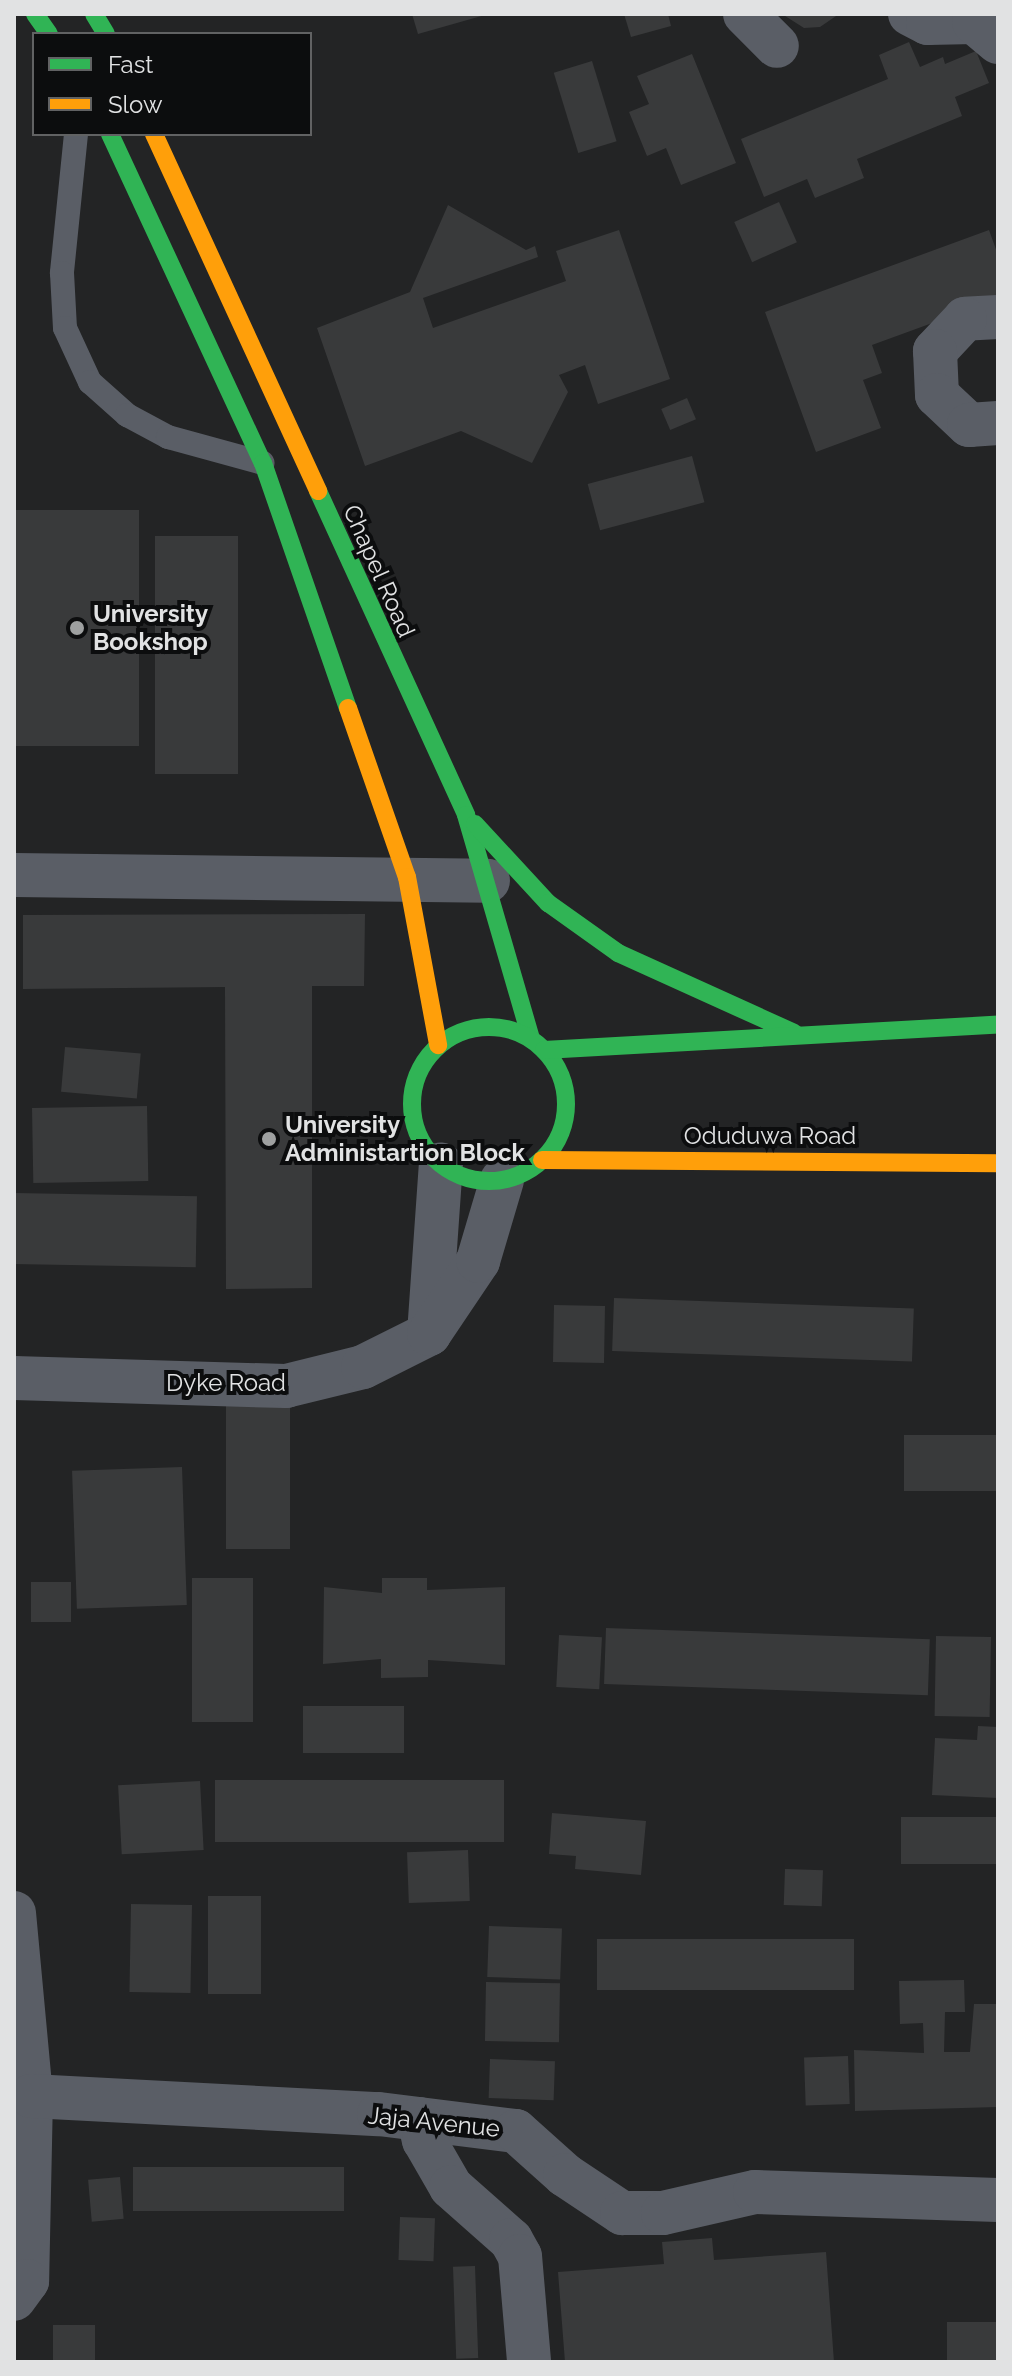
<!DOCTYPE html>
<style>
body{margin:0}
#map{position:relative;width:1012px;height:2376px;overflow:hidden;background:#232425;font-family:Raleway,sans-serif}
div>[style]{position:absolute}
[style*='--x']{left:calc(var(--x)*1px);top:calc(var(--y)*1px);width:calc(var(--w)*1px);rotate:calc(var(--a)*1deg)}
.building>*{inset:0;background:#393a3b;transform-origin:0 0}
.lane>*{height:24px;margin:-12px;padding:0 12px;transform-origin:12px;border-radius:12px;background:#5a5e66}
.street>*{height:44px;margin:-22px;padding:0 22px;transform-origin:22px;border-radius:22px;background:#5a5e66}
.fast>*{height:18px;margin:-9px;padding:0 9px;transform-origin:9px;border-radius:9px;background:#30b455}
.fast>.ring{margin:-9px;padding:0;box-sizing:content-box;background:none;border:18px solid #30b455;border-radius:50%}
.slow>*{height:18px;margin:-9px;padding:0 9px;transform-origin:9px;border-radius:9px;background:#ff9f0a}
.dots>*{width:22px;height:22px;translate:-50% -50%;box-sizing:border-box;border:4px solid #0c0d0e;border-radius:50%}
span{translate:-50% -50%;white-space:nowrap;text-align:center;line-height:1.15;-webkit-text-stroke:8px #0c0d0e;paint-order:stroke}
.street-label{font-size:24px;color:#e1e2e3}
.poi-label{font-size:24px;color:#e1e2e3;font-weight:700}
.left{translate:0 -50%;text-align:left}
.frame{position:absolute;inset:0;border:16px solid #e1e2e3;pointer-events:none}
.legend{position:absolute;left:32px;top:32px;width:280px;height:104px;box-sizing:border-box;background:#0c0d0e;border:2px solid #616263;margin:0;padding:10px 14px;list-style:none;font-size:24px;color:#e1e2e3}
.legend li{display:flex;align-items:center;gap:16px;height:40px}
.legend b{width:40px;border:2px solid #616263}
</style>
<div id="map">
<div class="building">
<i style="clip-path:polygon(412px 14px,485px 14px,485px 15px,418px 34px)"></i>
<i style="clip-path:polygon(624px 14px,668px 14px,671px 26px,631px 37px)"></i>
<i style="clip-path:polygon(782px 14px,839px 14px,820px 27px,804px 28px)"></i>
<i style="clip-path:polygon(909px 42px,920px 67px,943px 57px,945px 64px,976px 51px,989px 83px,955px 97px,962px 116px,857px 159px,864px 178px,815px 198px,807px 179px,764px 197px,741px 139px,888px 79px,879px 55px)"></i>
<i style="clip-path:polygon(692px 54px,736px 163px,681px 185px,666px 148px,647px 156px,629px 112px,649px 104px,637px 76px)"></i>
<i style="left:592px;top:61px;width:84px;height:40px;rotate:73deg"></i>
<i style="left:779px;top:202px;width:44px;height:49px;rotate:66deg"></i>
<i style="clip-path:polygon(448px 205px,526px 250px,535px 246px,538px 257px,423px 298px,433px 328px,566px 281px,556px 251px,619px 230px,670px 379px,598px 404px,585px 365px,559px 375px,568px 392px,532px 463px,461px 431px,365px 466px,317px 328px,410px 292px)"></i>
<i style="clip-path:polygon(989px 230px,998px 255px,998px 299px,872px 345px,882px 373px,863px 380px,881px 428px,816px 452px,765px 312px)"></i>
<i style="left:687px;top:398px;width:23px;height:28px;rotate:67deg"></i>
<i style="left:692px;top:456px;width:48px;height:108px;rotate:75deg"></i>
<i style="left:139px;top:510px;width:236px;height:125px;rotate:90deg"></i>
<i style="left:238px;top:536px;width:238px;height:83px;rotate:90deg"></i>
<i style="clip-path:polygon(365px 914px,364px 986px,312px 986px,312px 1288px,226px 1289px,225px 987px,23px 989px,23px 915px)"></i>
<i style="left:65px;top:1047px;width:76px;height:45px;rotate:5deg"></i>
<i style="left:147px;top:1106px;width:75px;height:115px;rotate:89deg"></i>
<i style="left:14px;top:1193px;width:183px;height:71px;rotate:1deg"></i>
<i style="left:614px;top:1298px;width:300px;height:53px;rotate:2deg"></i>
<i style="left:554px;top:1305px;width:51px;height:57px;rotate:1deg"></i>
<i style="left:226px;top:1391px;width:64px;height:158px"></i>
<i style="left:998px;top:1435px;width:56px;height:94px;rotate:90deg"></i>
<i style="left:182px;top:1467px;width:138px;height:110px;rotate:88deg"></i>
<i style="left:192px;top:1578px;width:61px;height:144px"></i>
<i style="clip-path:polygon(382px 1578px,427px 1578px,427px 1590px,505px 1587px,505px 1665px,428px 1660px,428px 1677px,381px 1678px,381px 1659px,323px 1664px,324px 1587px,382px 1593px)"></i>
<i style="left:31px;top:1582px;width:40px;height:40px"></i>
<i style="left:606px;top:1628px;width:324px;height:56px;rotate:2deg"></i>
<i style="left:559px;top:1635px;width:43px;height:52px;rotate:3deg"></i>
<i style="left:936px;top:1636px;width:55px;height:80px;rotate:1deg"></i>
<i style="left:404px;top:1706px;width:47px;height:101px;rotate:90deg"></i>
<i style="clip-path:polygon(978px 1726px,998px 1727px,998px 1798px,932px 1795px,935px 1738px,977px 1740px)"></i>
<i style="left:215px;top:1780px;width:289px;height:62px"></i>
<i style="left:200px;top:1781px;width:69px;height:82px;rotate:87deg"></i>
<i style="clip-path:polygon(552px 1813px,646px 1821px,641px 1875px,575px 1869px,576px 1856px,549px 1854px)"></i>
<i style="left:901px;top:1817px;width:97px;height:47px"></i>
<i style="left:468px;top:1850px;width:51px;height:61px;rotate:88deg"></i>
<i style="left:785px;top:1869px;width:38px;height:36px;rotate:2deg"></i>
<i style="left:208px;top:1896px;width:53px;height:98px"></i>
<i style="left:131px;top:1904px;width:61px;height:88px;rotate:1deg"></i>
<i style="left:489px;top:1926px;width:73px;height:51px;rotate:2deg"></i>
<i style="left:597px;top:1939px;width:257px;height:51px"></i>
<i style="clip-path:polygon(964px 1980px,965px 2012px,945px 2012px,944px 2052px,970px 2052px,974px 2004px,998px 2004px,998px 2107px,855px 2111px,854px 2050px,924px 2053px,923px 2023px,900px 2024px,899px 1981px)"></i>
<i style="left:486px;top:1982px;width:74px;height:59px;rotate:1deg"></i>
<i style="left:848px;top:2056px;width:48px;height:44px;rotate:88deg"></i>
<i style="left:490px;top:2059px;width:65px;height:39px;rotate:2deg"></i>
<i style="left:133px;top:2167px;width:211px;height:44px"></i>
<i style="left:120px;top:2177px;width:42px;height:32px;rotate:85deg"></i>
<i style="left:400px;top:2217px;width:35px;height:43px;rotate:2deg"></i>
<i style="clip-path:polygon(712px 2238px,714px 2260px,826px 2252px,834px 2362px,565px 2362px,558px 2272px,664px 2264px,662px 2242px)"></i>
<i style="left:475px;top:2266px;width:92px;height:22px;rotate:88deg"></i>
<i style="left:998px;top:2322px;width:40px;height:51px;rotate:90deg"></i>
<i style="left:53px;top:2325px;width:42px;height:37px"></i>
</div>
<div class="lane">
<i style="--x:76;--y:134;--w:140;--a:95.8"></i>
<i style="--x:62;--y:273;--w:55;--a:86.9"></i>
<i style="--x:65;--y:328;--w:60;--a:65.2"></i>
<i style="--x:90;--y:382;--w:50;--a:41.7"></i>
<i style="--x:127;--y:415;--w:47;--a:28.2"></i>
<i style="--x:168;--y:437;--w:98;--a:15.3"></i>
</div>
<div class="street">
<i style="--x:745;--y:14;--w:45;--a:45"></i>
<i style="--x:910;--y:14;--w:20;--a:27"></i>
<i style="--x:928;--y:23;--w:46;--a:-1.2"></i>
<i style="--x:974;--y:22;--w:31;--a:40"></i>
<i style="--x:998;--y:317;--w:33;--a:177"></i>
<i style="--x:965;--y:319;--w:44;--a:133.2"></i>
<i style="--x:935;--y:351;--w:44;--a:87.4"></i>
<i style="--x:937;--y:395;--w:44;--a:43.2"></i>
<i style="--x:969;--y:425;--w:29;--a:-4"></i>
<i style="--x:14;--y:875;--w:474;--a:0.7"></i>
<i style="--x:429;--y:1334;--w:170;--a:-86"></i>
<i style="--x:14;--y:1378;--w:272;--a:1.7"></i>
<i style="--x:286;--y:1386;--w:79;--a:-13.9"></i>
<i style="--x:363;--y:1367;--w:74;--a:-26.6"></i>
<i style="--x:429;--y:1334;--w:88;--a:-56.1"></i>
<i style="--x:478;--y:1261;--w:84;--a:-73.5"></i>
<i style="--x:14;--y:1913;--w:184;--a:84.7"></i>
<i style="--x:31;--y:2096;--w:185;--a:91.2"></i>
<i style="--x:27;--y:2281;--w:22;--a:126"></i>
<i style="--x:31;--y:2096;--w:348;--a:3"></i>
<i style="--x:379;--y:2114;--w:138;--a:7.1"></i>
<i style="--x:516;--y:2131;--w:66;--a:41.9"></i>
<i style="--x:565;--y:2175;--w:69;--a:33.7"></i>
<i style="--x:622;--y:2213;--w:41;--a:0"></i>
<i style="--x:663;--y:2213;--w:94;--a:-12.9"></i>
<i style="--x:755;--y:2192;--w:243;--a:1.9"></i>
<i style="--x:419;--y:2119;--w:22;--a:77"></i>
<i style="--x:424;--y:2140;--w:54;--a:60.1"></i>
<i style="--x:451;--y:2187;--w:80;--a:41.5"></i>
<i style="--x:511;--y:2240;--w:18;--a:61"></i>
<i style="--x:520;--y:2256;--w:106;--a:85.1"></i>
</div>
<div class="fast">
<i style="--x:35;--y:14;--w:24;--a:55"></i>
<i style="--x:94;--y:14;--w:23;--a:59"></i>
<i style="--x:110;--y:134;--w:363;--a:65.1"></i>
<i style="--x:263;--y:463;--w:259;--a:70.9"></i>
<i style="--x:318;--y:491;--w:356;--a:65.4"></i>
<i style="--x:466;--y:815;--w:233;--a:73.8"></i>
<i style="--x:475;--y:824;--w:108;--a:47.3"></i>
<i style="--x:548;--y:903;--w:86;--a:35.5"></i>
<i style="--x:618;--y:953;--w:193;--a:24.4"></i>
<i class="ring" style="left:412px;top:1027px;width:136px;height:136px"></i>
<i style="--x:544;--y:1050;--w:455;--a:-3.2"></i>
</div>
<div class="slow">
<i style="--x:154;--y:134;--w:393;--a:65.3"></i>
<i style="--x:348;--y:708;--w:179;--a:70.8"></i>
<i style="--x:407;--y:877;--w:171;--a:79.5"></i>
<i style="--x:542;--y:1160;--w:456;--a:0.4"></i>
</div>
<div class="dots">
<i style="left:77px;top:628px;background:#9ea0a0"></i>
<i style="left:269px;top:1139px;background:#9ea0a0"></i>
</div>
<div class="street-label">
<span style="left:379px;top:571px;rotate:66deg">Chapel Road</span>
<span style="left:770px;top:1136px">Oduduwa Road</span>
<span style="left:226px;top:1383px">Dyke Road</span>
<span style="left:434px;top:2122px;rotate:6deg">Jaja Avenue</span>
</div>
<div class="poi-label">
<span class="left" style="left:93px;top:628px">University<br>Bookshop</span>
<span class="left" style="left:285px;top:1139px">University<br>Administartion Block</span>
</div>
<div class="frame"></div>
<ul class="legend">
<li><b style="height:10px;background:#30b455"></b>Fast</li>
<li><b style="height:10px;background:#ff9f0a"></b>Slow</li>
</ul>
</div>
